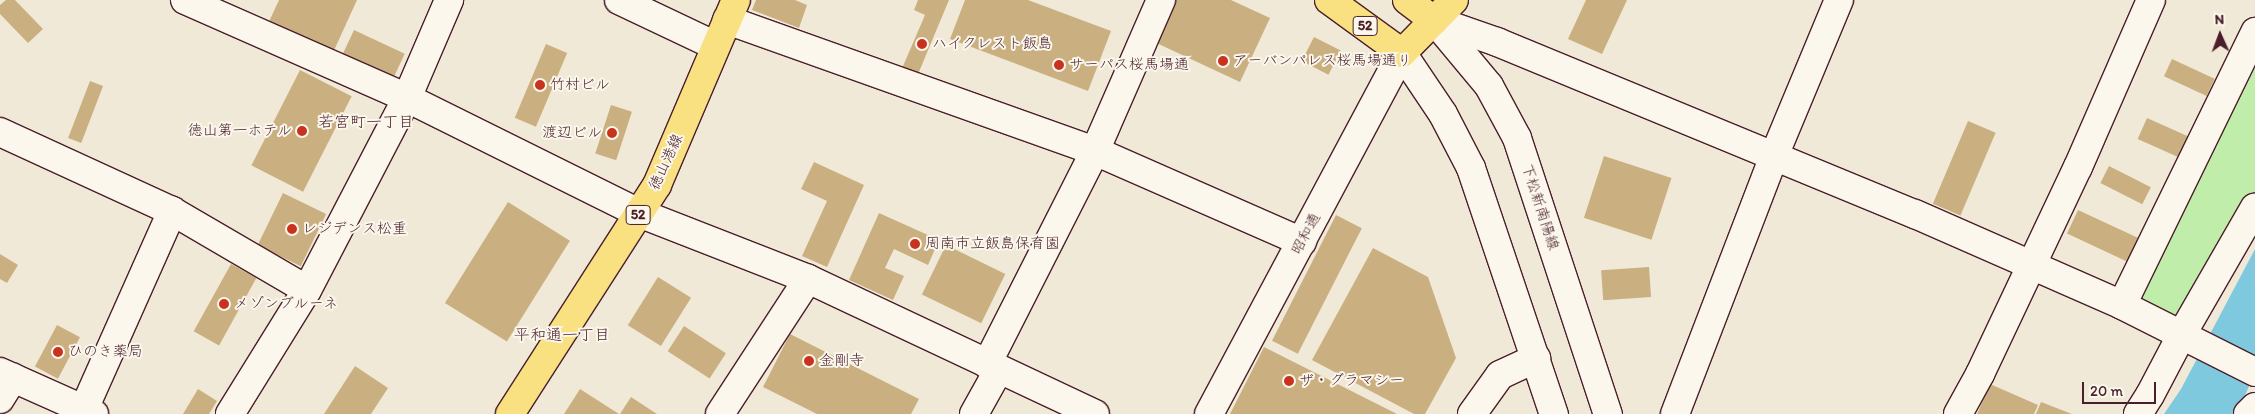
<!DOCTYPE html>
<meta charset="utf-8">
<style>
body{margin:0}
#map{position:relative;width:2255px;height:414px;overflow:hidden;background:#f1e9d7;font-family:Itim,"Klee One",sans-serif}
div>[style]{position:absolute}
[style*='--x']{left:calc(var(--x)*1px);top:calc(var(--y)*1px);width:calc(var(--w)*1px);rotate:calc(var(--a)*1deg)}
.green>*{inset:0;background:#c1edab}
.water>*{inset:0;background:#7ec9de}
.building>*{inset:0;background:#cab081;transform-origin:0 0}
.roads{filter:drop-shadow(1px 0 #4a1f2b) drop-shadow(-1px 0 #4a1f2b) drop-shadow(0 1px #4a1f2b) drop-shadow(0 -1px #4a1f2b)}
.minor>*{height:28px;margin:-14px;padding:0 14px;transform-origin:14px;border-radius:14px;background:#fbf7ec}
.tertiary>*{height:28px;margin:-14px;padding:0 14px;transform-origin:14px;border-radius:14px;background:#fbf7ec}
.secondary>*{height:28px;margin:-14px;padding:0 14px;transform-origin:14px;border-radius:14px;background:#fbf7ec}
.primary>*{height:28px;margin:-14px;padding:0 14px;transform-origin:14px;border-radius:14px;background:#f9e181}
.dots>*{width:14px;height:14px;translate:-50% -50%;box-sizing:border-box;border:2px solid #fbf7ec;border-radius:50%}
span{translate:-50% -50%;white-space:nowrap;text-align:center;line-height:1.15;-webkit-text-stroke:4px #fbf7ec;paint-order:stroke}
.shield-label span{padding:1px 4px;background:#fbf7ec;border:1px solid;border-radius:4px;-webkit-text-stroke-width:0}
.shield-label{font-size:14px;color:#4a1f2b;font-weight:700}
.poi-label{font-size:15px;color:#4a1f2b}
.left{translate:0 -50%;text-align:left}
.right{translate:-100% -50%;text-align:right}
.street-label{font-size:15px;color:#4a1f2b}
.neighbourhood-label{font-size:16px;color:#4a1f2b}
.north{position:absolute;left:2195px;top:10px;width:50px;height:50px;-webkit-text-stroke:4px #fbf7ec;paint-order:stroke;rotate:358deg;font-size:14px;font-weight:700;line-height:20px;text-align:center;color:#4a1f2b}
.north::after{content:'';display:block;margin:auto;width:18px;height:22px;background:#4a1f2b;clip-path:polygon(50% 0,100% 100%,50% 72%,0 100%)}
.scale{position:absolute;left:2082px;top:382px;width:74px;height:22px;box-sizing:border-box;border:2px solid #4a1f2b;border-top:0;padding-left:6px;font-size:15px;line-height:18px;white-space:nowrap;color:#4a1f2b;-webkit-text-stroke:4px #fbf7ec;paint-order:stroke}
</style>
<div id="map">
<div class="green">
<i style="clip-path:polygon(2255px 55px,2255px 196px,2182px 321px,2135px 297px)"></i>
</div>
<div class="water">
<i style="clip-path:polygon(2255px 249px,2255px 373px,2241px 404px,2233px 414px,2164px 414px,2181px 389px)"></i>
</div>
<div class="building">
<i style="clip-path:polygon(6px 0,15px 0,43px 29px,28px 43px,0 14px,0 5px)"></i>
<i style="clip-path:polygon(279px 0,357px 0,331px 57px,266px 28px)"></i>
<i style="clip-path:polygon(756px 0,795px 0,807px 5px,799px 28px,752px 10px)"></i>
<i style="clip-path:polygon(918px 0,949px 0,916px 79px,900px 73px,925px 15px,914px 10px)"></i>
<i style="clip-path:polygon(965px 0,1028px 0,1111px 31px,1088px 91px,950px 39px)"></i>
<i style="clip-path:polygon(1168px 0,1231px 0,1270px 18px,1240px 82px,1150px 40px)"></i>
<i style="clip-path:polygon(1586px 0,1627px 0,1602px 54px,1568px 39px)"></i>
<i style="left:354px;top:30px;width:56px;height:31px;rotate:25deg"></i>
<i style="left:1314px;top:37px;width:30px;height:27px;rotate:27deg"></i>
<i style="left:546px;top:44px;width:23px;height:80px;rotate:23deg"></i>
<i style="left:2172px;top:59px;width:47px;height:19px;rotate:25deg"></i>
<i style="left:300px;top:70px;width:58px;height:107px;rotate:27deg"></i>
<i style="left:90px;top:81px;width:14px;height:61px;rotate:21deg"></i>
<i style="left:611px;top:105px;width:22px;height:51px;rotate:18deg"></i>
<i style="left:2147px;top:118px;width:46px;height:23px;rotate:24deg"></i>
<i style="left:1968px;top:121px;width:30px;height:90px;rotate:23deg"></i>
<i style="left:1604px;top:156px;width:71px;height:65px;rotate:18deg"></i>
<i style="clip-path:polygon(814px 162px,864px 185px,827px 267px,802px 256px,827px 201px,801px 189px)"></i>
<i style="left:2109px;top:166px;width:47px;height:19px;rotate:27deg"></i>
<i style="left:283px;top:193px;width:48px;height:58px;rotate:26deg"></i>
<i style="left:508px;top:202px;width:73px;height:119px;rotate:32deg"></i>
<i style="left:2078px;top:210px;width:76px;height:26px;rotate:25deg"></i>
<i style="clip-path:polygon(879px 213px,939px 240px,928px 265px,894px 249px,885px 268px,904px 276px,893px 300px,849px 280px)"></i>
<i style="left:1336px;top:215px;width:29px;height:141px;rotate:27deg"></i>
<i style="left:946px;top:245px;width:66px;height:55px;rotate:26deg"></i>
<i style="clip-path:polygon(1373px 248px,1428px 277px,1456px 358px,1425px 414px,1414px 414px,1312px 360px)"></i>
<i style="clip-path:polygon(0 254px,18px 265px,7px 283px,0 279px)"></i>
<i style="left:231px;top:264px;width:29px;height:77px;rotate:29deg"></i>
<i style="left:1649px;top:267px;width:30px;height:48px;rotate:86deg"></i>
<i style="left:658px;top:277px;width:39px;height:57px;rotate:32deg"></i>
<i style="left:57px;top:325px;width:26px;height:47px;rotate:28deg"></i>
<i style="left:684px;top:326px;width:50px;height:30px;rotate:33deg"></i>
<i style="clip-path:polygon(790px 334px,919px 399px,911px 414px,817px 414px,763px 387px)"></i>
<i style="clip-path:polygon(1264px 347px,1397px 414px,1230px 414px)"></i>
<i style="clip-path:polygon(355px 366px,388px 388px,371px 414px,324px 414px)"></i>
<i style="clip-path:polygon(1990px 384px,2038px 405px,2034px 414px,1977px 414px)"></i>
<i style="clip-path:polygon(198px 389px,217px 401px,209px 414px,183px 414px)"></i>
<i style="clip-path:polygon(580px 389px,619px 414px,564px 414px)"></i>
<i style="clip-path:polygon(631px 397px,657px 414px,620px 414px)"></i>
<i style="clip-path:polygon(2041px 402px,2072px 414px,2036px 414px)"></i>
</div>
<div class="roads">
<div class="minor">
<i style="--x:619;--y:0;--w:107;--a:25.4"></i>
<i style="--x:727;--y:20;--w:391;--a:19.6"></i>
<i style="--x:1095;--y:151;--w:226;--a:23.7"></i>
<i style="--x:1434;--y:20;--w:67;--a:19.2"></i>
<i style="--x:1497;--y:42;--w:452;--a:22.4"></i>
<i style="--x:1915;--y:214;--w:226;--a:23.7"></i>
<i style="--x:2122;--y:305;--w:149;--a:26.7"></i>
<i style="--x:0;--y:132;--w:189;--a:24.7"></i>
<i style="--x:172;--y:211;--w:156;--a:30.3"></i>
<i style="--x:2122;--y:305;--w:304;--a:-64"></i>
<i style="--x:987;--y:364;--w:239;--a:-63.1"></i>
<i style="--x:1095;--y:151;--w:165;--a:-66.4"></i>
<i style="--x:0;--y:399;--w:25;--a:-58"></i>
<i style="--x:84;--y:409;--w:217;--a:-66"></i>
<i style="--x:230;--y:414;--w:146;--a:-58.2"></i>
<i style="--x:307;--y:290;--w:216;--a:-62.5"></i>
<i style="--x:407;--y:98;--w:107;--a:-66.8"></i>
<i style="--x:720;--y:414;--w:161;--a:-56.9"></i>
<i style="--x:974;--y:414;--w:51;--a:-60.9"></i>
<i style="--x:1472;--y:414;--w:48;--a:-54.3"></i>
<i style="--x:1500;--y:375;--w:40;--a:-25"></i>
<i style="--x:1675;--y:414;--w:276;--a:-69"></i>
<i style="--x:1774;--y:156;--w:169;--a:-67.4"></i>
<i style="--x:1958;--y:414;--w:46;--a:-61.2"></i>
<i style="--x:1980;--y:374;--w:229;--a:-64.7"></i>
<i style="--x:2078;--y:167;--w:182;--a:-66.4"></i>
<i style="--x:2138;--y:414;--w:22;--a:-58"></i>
<i style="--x:2150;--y:395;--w:69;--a:-62.3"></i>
<i style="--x:2182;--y:334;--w:146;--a:-60.1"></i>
<i style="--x:2248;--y:414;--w:10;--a:-45"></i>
</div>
<div class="tertiary">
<i style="--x:185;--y:0;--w:243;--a:23.8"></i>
<i style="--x:407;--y:98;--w:259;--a:26.4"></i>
<i style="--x:639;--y:213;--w:181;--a:21.3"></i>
<i style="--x:808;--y:279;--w:317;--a:25.2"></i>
<i style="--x:0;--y:372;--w:103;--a:24.1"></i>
<i style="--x:1209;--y:414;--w:409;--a:-61.9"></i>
</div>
<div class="secondary">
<i style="--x:1434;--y:20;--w:86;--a:50.2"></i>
<i style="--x:1489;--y:86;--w:59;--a:61.7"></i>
<i style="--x:1517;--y:138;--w:291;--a:71.8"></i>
<i style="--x:1402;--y:53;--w:73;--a:56.1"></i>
<i style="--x:1443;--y:114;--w:61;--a:62.6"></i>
<i style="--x:1471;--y:168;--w:260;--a:71.4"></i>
</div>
<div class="primary">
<i style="--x:1329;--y:0;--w:90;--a:36"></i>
<i style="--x:1402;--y:53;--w:74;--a:-45.5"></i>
<i style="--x:1407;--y:0;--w:34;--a:37"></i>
<i style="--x:510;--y:414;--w:272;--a:-57.3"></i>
<i style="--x:657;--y:185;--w:201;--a:-66.9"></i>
</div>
</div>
<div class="dots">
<i style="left:922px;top:44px;background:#c8321e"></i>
<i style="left:1223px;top:61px;background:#c8321e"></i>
<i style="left:1059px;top:65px;background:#c8321e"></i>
<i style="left:540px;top:85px;background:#c8321e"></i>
<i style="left:302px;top:131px;background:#c8321e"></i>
<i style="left:612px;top:133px;background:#c8321e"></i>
<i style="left:292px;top:229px;background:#c8321e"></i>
<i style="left:915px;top:244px;background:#c8321e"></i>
<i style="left:224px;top:304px;background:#c8321e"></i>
<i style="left:58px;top:352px;background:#c8321e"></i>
<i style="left:809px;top:361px;background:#c8321e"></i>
<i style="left:1289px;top:381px;background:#c8321e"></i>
</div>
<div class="shield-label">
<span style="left:1365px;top:26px">52</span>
<span style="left:638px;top:215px">52</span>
</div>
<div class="poi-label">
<span class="left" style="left:932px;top:44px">ハイクレスト飯島</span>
<span class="left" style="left:1233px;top:61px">アーバンパレス桜馬場通り</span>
<span class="left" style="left:1069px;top:65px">サーパス桜馬場通</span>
<span class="left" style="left:550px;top:85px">竹村ビル</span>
<span class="right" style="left:292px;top:131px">徳山第一ホテル</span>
<span class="right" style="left:602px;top:133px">渡辺ビル</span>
<span class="left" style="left:302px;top:229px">レジデンス松重</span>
<span class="left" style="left:925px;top:244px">周南市立飯島保育園</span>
<span class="left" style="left:234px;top:304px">メゾンブルーネ</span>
<span class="left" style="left:68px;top:352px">ひのき薬局</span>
<span class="left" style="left:819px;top:361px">金剛寺</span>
<span class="left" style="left:1299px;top:381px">ザ・グラマシー</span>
</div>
<div class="street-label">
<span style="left:666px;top:162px;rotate:-65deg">徳山港線</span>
<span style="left:1540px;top:207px;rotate:72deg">下松新南陽線</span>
<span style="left:1306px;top:234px;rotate:-62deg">昭和通</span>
</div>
<div class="neighbourhood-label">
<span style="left:366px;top:122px">若宮町一丁目</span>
<span style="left:562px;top:335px">平和通一丁目</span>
</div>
<div class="north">N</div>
<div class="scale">20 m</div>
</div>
